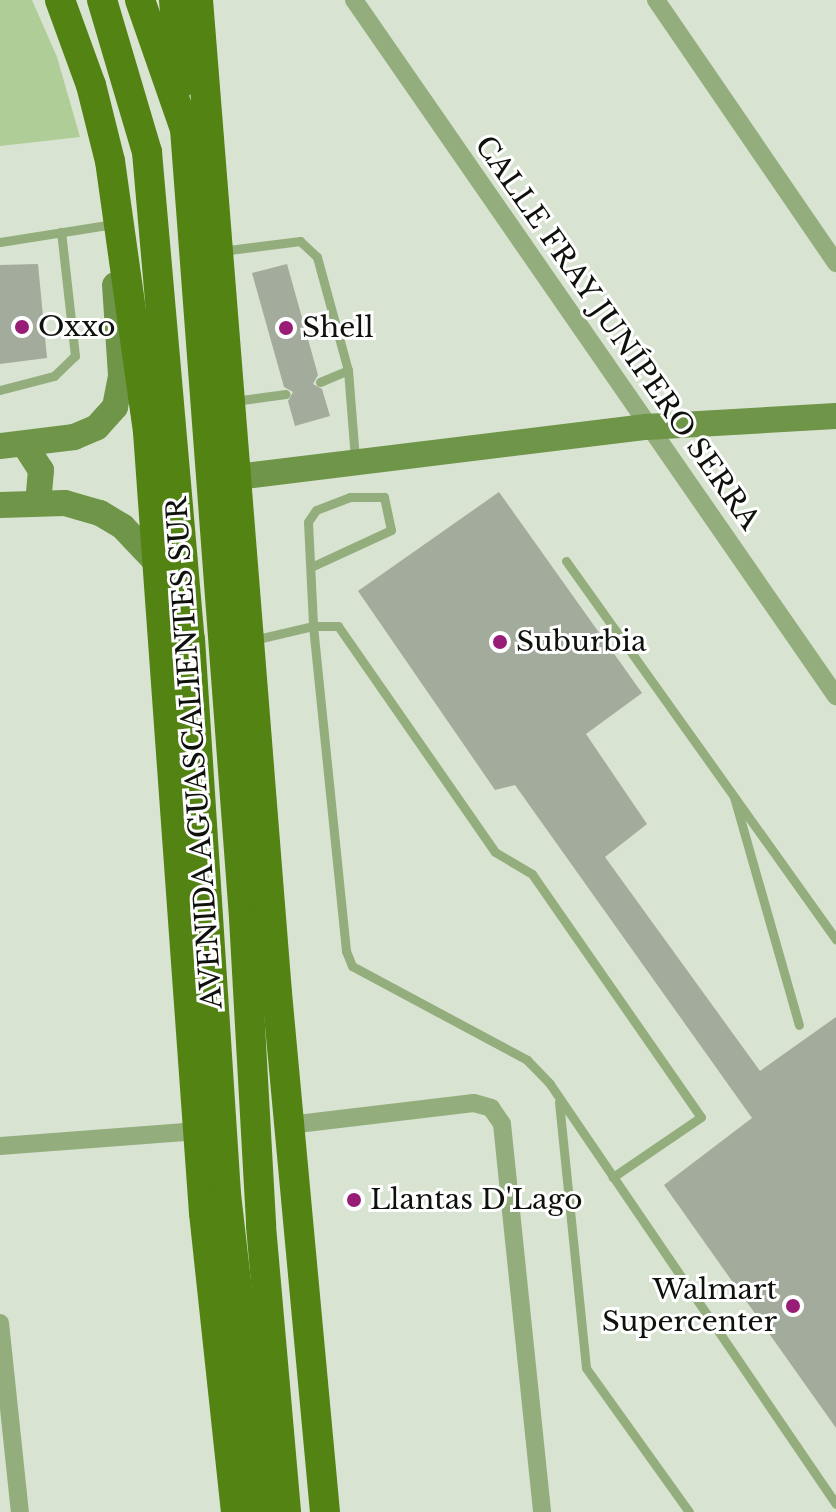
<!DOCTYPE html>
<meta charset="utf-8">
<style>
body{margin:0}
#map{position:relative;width:836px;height:1512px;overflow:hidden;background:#d9e3d2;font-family:"Libre Baskerville",serif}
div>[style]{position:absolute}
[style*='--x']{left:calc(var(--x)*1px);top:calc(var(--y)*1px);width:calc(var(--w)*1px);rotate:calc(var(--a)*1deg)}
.green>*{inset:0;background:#afcd96}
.building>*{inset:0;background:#a3ab9c}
.lane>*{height:9px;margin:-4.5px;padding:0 4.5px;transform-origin:4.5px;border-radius:4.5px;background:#93ae7c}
.street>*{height:18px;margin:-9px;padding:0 9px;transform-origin:9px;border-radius:9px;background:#93ae7c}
.secondary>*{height:26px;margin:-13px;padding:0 13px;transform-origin:13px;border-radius:13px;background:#6e9548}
.primary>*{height:30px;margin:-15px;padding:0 15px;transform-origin:15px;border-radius:15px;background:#538313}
.dots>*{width:22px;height:22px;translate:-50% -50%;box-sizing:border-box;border:4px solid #fff;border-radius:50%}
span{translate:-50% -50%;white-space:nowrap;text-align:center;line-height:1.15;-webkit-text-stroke:6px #fff;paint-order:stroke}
.poi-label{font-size:28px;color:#0e110c}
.left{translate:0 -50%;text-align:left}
.right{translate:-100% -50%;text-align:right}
.street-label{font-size:28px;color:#0e110c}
</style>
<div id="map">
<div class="green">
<i style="clip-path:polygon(0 0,32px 0,57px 57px,80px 137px,0 146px)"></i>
</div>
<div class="building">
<i style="clip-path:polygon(38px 264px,47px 358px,0 364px,0 265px)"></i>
<i style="clip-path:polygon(287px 264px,318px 375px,313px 384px,322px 389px,330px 416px,295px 426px,288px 401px,293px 392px,284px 387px,252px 273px)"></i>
<i style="clip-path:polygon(499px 492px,642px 693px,586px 734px,647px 824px,605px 857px,760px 1071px,836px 1017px,836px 1428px,664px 1185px,752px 1118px,515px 785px,495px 790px,358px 591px)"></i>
</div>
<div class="lane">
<i style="--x:0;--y:242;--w:115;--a:-9"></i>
<i style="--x:221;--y:251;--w:80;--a:-7.2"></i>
<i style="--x:300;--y:241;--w:23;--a:43"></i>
<i style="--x:317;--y:257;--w:117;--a:74.7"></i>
<i style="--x:348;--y:370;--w:89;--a:85.5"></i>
<i style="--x:320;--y:382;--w:30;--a:-23"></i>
<i style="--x:0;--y:390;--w:56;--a:-14.5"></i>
<i style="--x:54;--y:376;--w:29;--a:-44"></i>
<i style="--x:75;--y:356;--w:125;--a:-96.4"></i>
<i style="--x:234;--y:401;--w:52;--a:-7.7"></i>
<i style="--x:566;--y:561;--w:465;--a:54.5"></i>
<i style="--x:311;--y:567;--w:88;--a:-24.8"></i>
<i style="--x:391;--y:530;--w:34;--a:-102"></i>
<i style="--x:384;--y:497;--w:34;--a:180"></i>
<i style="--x:350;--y:497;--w:36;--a:159"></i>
<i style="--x:316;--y:510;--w:14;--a:124"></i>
<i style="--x:308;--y:522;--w:104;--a:87.2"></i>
<i style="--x:313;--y:626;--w:25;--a:0"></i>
<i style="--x:338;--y:626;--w:275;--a:55.2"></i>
<i style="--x:495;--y:852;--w:43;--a:30.7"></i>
<i style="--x:532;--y:874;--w:296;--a:55.2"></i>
<i style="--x:701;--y:1117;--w:107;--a:145.7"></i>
<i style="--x:253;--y:640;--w:62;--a:-13.1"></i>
<i style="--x:313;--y:626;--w:327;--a:84.2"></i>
<i style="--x:346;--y:951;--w:16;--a:68"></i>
<i style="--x:352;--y:966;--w:199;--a:28.2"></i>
<i style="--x:527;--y:1060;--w:33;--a:46"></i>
<i style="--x:550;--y:1084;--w:508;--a:55.75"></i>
<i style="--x:734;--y:797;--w:237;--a:74.1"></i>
<i style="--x:559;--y:1102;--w:267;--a:84.2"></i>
<i style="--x:586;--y:1368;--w:177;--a:54.4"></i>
</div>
<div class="street">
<i style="--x:354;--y:0;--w:847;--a:55.3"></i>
<i style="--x:656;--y:0;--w:319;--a:55.6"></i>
<i style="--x:289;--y:1125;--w:186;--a:-6.8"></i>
<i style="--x:474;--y:1103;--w:18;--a:16"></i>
<i style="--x:491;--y:1108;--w:19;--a:55"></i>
<i style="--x:502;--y:1124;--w:390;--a:84.1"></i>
<i style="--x:0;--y:1146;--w:199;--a:-4.3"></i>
<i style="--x:0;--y:1323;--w:190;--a:84"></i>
</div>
<div class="secondary">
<i style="--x:24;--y:444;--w:31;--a:57"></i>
<i style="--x:41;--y:470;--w:33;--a:95"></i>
<i style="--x:0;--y:446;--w:75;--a:-6.9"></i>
<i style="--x:74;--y:437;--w:25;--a:-23"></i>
<i style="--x:97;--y:427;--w:27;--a:-48"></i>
<i style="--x:115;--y:407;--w:33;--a:-79"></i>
<i style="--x:121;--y:375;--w:90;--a:-93.8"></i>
<i style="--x:237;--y:477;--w:412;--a:-7"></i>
<i style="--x:646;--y:427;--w:190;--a:-3.3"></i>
<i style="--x:0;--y:505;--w:65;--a:-1.8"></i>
<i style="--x:65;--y:503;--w:36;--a:16"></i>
<i style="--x:100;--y:513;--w:27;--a:31"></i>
<i style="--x:123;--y:527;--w:50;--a:46.6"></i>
</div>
<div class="primary">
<i style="--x:60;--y:0;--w:90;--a:70"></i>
<i style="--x:91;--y:85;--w:78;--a:76"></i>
<i style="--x:110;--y:161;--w:274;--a:82"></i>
<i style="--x:148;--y:432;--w:783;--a:85.9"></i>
<i style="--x:204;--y:1213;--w:301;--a:83.9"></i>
<i style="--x:102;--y:0;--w:159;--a:73.5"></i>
<i style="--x:147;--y:152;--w:489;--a:85"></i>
<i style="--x:190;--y:639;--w:556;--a:86.29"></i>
<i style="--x:226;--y:1194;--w:320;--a:83.5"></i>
<i style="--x:140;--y:0;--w:137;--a:70.8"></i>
<i style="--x:185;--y:129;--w:791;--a:85.72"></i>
<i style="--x:244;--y:918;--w:308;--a:86.8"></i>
<i style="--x:261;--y:1226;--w:287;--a:85"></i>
<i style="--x:174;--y:0;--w:83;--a:85.2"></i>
<i style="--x:198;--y:0;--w:996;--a:85.45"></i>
<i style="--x:277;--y:993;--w:521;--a:84.72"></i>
</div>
<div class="dots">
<i style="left:22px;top:327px;background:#971d77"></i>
<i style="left:286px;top:328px;background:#971d77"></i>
<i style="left:500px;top:642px;background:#971d77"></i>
<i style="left:354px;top:1200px;background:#971d77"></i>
<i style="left:793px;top:1306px;background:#971d77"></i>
</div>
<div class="poi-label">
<span class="left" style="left:38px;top:327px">Oxxo</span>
<span class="left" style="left:302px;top:328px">Shell</span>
<span class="left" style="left:516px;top:642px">Suburbia</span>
<span class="left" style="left:370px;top:1200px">Llantas D'Lago</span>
<span class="right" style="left:777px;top:1306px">Walmart<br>Supercenter</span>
</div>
<div class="street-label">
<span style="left:617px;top:333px;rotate:55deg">CALLE FRAY JUNÍPERO SERRA</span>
<span style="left:195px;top:753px;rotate:-94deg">AVENIDA AGUASCALIENTES SUR</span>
</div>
</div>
